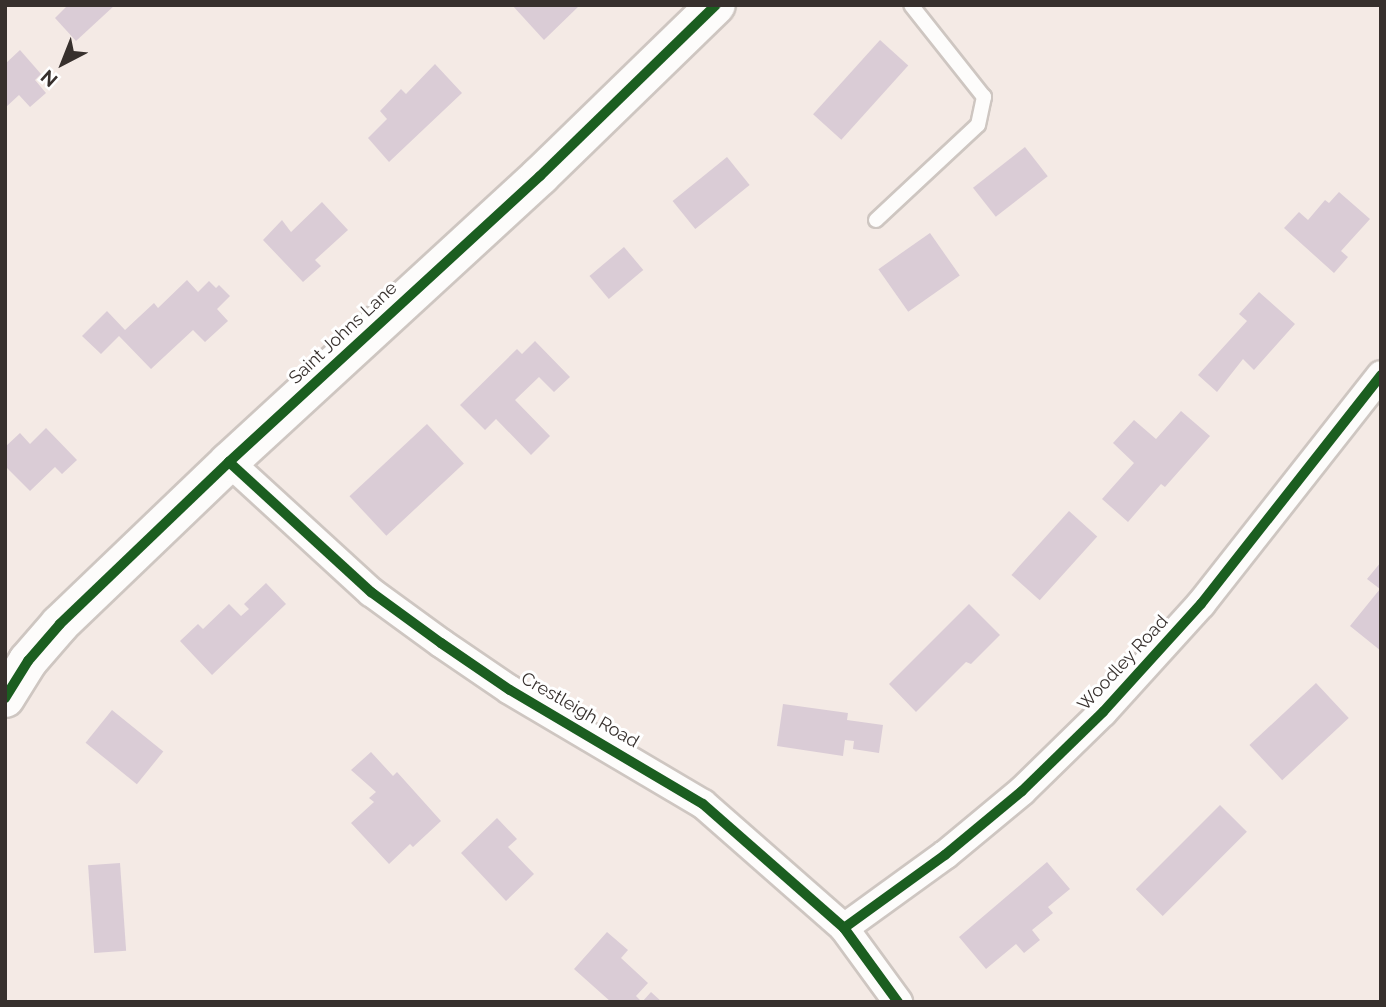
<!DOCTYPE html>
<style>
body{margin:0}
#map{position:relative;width:1386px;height:1007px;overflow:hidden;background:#f4eae5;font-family:Raleway,sans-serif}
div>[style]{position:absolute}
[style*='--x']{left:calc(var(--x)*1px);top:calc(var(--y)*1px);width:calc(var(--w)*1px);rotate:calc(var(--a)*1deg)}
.building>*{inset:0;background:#daccd6;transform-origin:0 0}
.roads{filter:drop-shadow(2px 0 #cec6c1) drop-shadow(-2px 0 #cec6c1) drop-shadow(0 2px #cec6c1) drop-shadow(0 -2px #cec6c1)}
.lane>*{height:14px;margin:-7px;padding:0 7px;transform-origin:7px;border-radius:7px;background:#fdfcfb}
.street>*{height:28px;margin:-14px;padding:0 14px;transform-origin:14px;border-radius:14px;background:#fdfcfb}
.secondary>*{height:38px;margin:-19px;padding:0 19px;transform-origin:19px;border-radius:19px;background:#fdfcfb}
.cycleway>*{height:10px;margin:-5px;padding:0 5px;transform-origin:5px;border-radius:5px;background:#1b5e20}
span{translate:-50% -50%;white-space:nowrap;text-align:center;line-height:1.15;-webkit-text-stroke:6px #fff;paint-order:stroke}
.street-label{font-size:18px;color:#37302d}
.frame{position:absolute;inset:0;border:7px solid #37302d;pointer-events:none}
.north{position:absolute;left:28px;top:28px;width:70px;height:70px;-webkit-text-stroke:5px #fff;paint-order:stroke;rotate:222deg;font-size:19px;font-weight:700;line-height:28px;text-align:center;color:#37302d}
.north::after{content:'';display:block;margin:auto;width:24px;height:32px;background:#37302d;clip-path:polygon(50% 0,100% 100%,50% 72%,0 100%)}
</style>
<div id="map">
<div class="building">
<i style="clip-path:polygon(68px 5px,115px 5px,76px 41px,55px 18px)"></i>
<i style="clip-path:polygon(512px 5px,580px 5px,544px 40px)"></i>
<i style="left:880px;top:40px;width:38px;height:100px;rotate:42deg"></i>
<i style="clip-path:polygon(20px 50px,41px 74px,35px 80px,46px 93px,30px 107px,19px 95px,5px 108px,5px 64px)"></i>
<i style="clip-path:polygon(435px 64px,462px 93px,389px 162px,368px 138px,387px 119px,380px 111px,401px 89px,406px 94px)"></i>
<i style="left:1025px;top:147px;width:37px;height:66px;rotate:52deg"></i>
<i style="left:727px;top:157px;width:36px;height:70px;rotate:51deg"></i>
<i style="clip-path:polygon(1339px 192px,1370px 219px,1341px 251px,1348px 257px,1334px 273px,1284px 228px,1299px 212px,1308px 220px,1325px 200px,1329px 203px)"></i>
<i style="clip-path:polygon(322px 202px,348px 230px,315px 260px,321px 266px,303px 282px,263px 240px,282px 220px,291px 232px)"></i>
<i style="left:930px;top:233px;width:52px;height:63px;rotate:55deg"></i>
<i style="left:624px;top:247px;width:30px;height:45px;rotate:50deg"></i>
<i style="clip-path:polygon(187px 280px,198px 292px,209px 281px,216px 288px,219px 285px,230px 296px,217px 309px,228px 321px,205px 342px,193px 330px,151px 369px,119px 336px,101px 354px,82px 336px,107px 311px,125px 330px,154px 303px,158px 308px)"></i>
<i style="clip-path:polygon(1259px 292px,1295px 324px,1254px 370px,1243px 359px,1217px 392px,1198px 375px,1247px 321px,1239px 314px)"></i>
<i style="clip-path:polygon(535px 341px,570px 377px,554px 392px,539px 377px,515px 400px,550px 436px,531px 455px,496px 419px,485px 430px,460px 405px,517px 349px,522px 354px)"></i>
<i style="clip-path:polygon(1181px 411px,1210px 436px,1165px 487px,1161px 484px,1128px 522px,1102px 499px,1134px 463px,1113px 443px,1134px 420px,1156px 439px)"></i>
<i style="left:427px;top:424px;width:54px;height:106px;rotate:47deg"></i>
<i style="clip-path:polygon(46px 428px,77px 460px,62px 474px,55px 467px,30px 491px,5px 466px,5px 447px,20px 433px,30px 444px)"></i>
<i style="left:1069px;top:511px;width:38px;height:86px;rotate:42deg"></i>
<i style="clip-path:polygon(1381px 562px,1381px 651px,1350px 626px,1380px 589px,1367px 579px)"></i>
<i style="clip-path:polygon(266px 583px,286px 604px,212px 675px,180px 641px,198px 624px,203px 629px,229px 604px,241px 616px,249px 609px,244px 604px)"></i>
<i style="clip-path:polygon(969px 604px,1000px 635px,971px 664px,966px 662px,916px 712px,889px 684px)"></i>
<i style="left:1316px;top:683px;width:48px;height:91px;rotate:47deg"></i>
<i style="clip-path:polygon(783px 704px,848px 713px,847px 720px,883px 725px,879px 753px,853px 749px,854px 741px,845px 740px,843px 756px,777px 746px)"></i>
<i style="left:112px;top:710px;width:66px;height:42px;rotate:39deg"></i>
<i style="clip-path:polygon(371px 752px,393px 776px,397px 772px,441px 821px,413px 847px,410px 844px,389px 864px,351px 823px,374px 802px,369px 798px,376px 792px,351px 770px)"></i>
<i style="left:1220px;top:805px;width:38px;height:119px;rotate:45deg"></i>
<i style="clip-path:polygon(497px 818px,517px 839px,508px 847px,534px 874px,506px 901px,461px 853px)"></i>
<i style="clip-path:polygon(1047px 862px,1070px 889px,1048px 907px,1053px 913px,1032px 930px,1040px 940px,1024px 953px,1016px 944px,986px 969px,959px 937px)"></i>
<i style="left:120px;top:863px;width:88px;height:32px;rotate:86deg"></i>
<i style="clip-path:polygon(607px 932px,628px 950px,621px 958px,648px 983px,636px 996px,642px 1002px,651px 992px,662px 1002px,611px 1002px,574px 969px)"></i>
</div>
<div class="roads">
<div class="lane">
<i style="--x:876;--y:220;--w:139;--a:-43"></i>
<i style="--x:978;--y:125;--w:29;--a:-78"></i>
<i style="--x:984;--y:97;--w:117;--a:-128.4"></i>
</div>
<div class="street">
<i style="--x:229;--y:462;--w:193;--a:42.5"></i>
<i style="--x:371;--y:592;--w:87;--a:36.1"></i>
<i style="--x:441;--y:643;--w:83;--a:34.3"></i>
<i style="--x:510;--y:690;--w:224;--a:30.6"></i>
<i style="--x:703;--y:804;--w:188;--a:41.3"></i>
<i style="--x:844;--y:928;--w:92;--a:53.9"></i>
<i style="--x:844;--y:928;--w:125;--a:-35.9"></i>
<i style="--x:945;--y:855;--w:100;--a:-39.7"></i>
<i style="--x:1022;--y:791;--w:113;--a:-44.3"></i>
<i style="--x:1103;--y:712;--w:146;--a:-47.8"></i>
<i style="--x:1201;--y:604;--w:291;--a:-51.8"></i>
</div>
<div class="secondary">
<i style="--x:5;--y:698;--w:44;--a:-58.1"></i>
<i style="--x:28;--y:661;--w:49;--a:-49.1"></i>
<i style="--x:60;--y:624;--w:234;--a:-43.8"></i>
<i style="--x:229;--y:462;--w:423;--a:-42.6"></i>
<i style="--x:540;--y:176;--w:245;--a:-44.2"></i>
</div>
</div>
<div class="cycleway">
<i style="--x:229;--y:462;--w:193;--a:42.5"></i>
<i style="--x:371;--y:592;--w:87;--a:36.1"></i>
<i style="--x:441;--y:643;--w:83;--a:34.3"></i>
<i style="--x:510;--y:690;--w:224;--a:30.6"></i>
<i style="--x:703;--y:804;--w:188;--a:41.3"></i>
<i style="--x:844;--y:928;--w:92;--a:53.9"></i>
<i style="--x:5;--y:698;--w:44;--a:-58.1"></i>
<i style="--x:28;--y:661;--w:49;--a:-49.1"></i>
<i style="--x:60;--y:624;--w:234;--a:-43.8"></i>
<i style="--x:229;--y:462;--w:423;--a:-42.6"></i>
<i style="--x:540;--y:176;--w:245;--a:-44.2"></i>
<i style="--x:844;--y:928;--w:125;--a:-35.9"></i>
<i style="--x:945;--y:855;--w:100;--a:-39.7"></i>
<i style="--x:1022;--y:791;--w:113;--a:-44.3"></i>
<i style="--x:1103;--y:712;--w:146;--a:-47.8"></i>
<i style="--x:1201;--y:604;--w:291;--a:-51.8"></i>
</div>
<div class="street-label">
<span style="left:343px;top:333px;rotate:-43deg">Saint Johns Lane</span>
<span style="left:1123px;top:663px;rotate:-47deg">Woodley Road</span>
<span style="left:580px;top:710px;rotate:30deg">Crestleigh Road</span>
</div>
<div class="frame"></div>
<div class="north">N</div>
</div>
